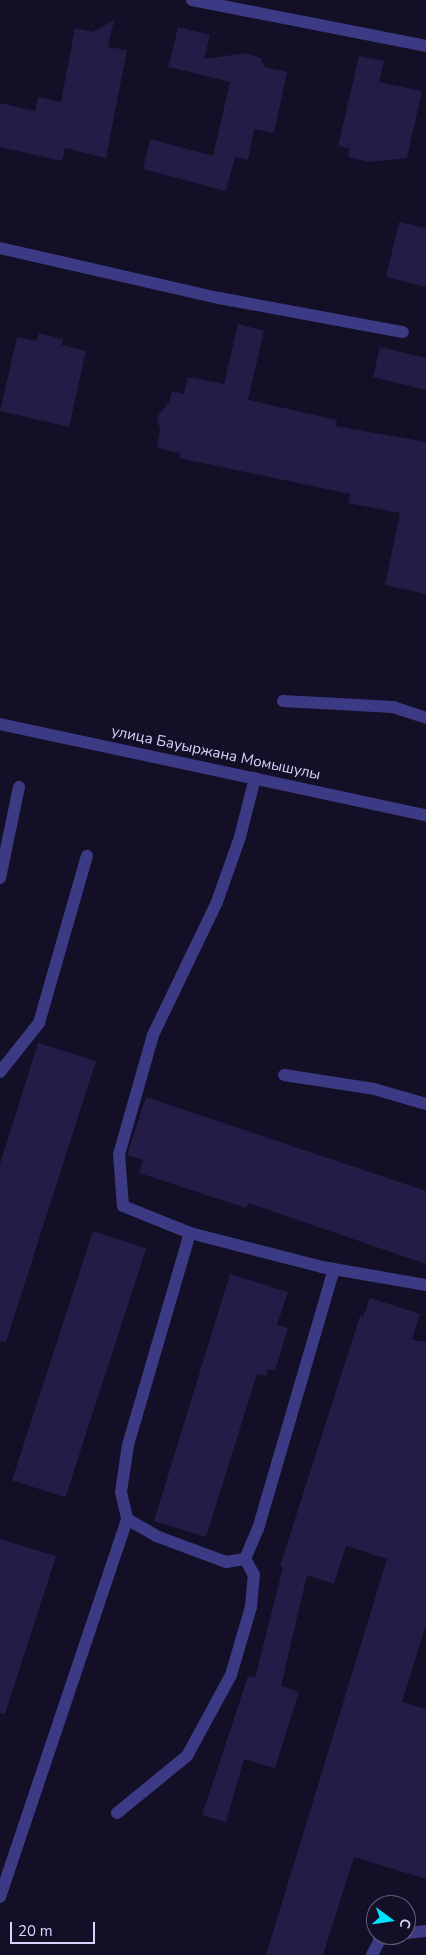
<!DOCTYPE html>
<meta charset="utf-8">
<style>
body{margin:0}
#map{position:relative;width:426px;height:1955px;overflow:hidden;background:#130f26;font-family:"Nunito Sans",sans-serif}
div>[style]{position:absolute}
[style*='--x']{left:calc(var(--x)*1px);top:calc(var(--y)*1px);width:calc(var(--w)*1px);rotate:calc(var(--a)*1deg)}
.building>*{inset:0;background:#241b47;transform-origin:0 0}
.service>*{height:12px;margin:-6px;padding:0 6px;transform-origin:6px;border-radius:6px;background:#3d3a85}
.minor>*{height:12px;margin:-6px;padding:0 6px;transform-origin:6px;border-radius:6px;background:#3d3a85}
.tertiary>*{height:12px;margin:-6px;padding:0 6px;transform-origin:6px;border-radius:6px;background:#3d3a85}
span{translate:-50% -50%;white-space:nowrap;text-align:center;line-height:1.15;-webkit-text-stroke:4px #130f26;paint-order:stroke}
.street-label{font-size:15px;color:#d9d4ff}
.north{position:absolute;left:366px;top:1895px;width:50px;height:50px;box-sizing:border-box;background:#130f26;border:1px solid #625e7d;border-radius:50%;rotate:104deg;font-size:14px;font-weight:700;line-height:20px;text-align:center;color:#d9d4ff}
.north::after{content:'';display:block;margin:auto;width:18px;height:22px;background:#00e5ff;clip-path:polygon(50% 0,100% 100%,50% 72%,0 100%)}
.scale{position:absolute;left:10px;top:1922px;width:85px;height:22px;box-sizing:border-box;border:2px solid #d9d4ff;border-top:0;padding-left:6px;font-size:15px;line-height:18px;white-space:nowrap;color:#d9d4ff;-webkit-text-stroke:4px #130f26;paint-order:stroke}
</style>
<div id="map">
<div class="building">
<i style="clip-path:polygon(114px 20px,108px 47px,127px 50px,106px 158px,65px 148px,62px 161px,0 147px,0 103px,35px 111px,38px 97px,61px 102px,75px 28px,93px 32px)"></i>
<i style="clip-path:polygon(178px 27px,210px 35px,204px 59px,246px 53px,261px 58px,265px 67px,287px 72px,274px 133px,254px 129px,248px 160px,235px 157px,226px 191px,143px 169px,150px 139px,213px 156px,230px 82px,165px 66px,169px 65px)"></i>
<i style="clip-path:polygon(359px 56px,384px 61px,379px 82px,422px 91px,407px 158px,370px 162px,348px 157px,349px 148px,338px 146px)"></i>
<i style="clip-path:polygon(399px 222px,426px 228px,426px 287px,386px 277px)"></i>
<i style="clip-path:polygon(238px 324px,264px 331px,248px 400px,337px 420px,336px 426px,426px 442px,426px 594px,385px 585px,400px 513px,348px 503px,350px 494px,179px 458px,180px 453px,157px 448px,160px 430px,157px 417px,169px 402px,172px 391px,184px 394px,188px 377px,224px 384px)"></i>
<i style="clip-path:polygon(39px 333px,63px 339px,62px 345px,86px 351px,69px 427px,0 411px,17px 337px,36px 341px)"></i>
<i style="clip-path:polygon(380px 347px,426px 358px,426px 390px,373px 377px)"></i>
<i style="clip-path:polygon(38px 1043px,96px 1061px,6px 1342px,0 1341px,0 1164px)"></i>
<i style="clip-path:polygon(146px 1097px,426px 1191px,426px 1264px,248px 1203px,246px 1208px,139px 1173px,143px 1160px,127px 1155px)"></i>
<i style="left:93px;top:1231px;width:56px;height:262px;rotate:18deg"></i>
<i style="clip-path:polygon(230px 1274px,288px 1292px,277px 1325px,288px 1328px,275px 1371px,268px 1369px,266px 1376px,257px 1374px,206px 1537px,154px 1521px)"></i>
<i style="clip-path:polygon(370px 1298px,420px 1314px,412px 1340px,426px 1342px,426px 1625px,402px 1702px,426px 1709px,426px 1879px,354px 1857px,323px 1955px,266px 1955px,387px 1559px,346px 1546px,334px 1584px,307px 1575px,281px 1686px,299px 1692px,275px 1768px,244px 1759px,226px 1822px,202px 1815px,248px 1676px,255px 1678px,283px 1567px,280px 1566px,360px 1316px,363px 1317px)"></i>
<i style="clip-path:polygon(0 1539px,56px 1556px,5px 1714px,0 1713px)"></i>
</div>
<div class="service">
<i style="--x:283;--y:701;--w:110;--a:3.1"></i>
<i style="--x:393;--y:707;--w:35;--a:18"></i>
<i style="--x:255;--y:778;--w:61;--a:104.3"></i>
<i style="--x:240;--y:837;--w:69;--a:109.5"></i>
<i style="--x:217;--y:902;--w:148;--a:115.7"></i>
<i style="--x:153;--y:1035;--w:124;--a:105.9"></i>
<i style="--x:119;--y:1154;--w:52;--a:85.6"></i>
<i style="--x:123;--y:1206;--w:72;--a:21.9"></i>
<i style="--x:190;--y:1233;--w:136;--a:14.4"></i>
<i style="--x:322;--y:1267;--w:106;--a:9.8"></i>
<i style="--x:0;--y:878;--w:93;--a:-78.2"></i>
<i style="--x:0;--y:1072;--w:63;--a:-51.5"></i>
<i style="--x:39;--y:1023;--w:174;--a:-74"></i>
<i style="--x:284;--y:1075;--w:91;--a:8.8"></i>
<i style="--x:374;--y:1089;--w:54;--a:16.1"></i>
<i style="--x:190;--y:1233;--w:221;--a:106.3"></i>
<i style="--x:128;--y:1445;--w:48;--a:98.5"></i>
<i style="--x:121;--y:1492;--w:28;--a:77"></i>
<i style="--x:127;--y:1519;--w:34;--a:30"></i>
<i style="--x:156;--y:1536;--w:75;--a:20.4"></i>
<i style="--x:226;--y:1562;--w:19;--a:-9"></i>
<i style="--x:245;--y:1559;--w:33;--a:-67"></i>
<i style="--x:258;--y:1529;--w:271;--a:-73.7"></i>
<i style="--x:117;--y:1813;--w:90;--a:-39.2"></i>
<i style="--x:187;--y:1756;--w:92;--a:-61.5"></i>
<i style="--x:231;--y:1675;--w:71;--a:-73.6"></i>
<i style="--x:251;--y:1607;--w:32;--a:-85"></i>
<i style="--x:254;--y:1575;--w:18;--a:-119"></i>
<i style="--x:0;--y:1897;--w:399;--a:-71.4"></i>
<i style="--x:406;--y:1933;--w:20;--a:-6"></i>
<i style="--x:372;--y:1955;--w:16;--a:-63"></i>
<i style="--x:379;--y:1941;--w:15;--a:-23"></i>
</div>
<div class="minor">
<i style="--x:192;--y:0;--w:238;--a:11.1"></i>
<i style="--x:0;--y:248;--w:225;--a:12.9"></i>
<i style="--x:219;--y:298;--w:187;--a:10.5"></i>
</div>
<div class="tertiary">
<i style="--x:0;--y:724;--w:436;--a:12.1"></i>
</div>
<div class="street-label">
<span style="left:216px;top:753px;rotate:12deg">улица Бауыржана Момышулы</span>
</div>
<div class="north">С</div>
<div class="scale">20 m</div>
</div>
